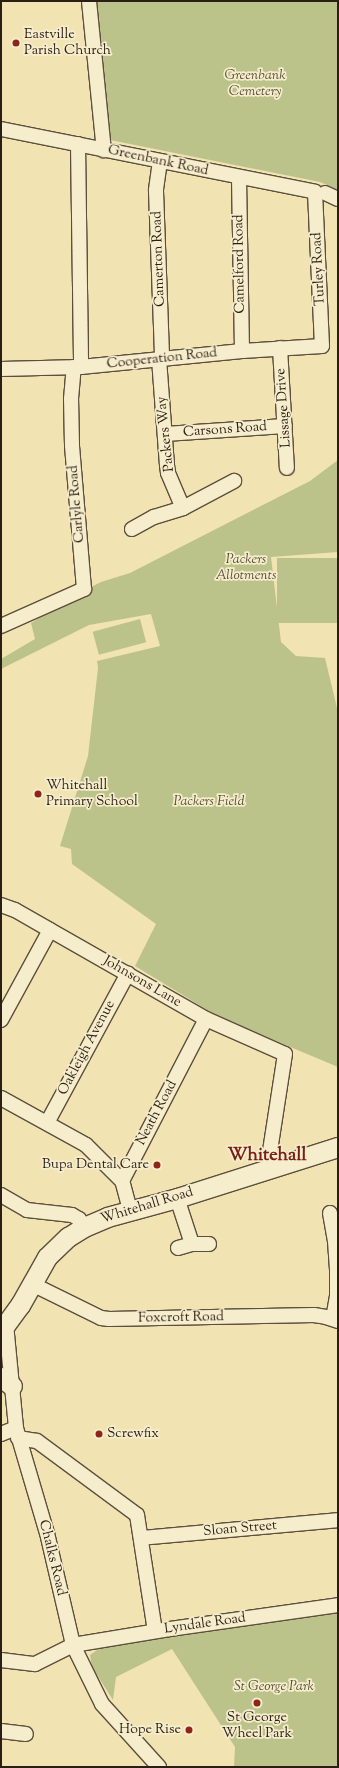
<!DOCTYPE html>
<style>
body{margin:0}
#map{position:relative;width:339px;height:1768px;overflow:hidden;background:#f1e3b2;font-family:"Sorts Mill Goudy",serif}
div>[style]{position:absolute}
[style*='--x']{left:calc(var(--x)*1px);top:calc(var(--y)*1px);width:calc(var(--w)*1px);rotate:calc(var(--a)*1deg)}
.green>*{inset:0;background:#bcc38a;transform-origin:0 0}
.roads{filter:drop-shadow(1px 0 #5c4f3c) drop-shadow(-1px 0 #5c4f3c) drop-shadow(0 1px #5c4f3c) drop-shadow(0 -1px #5c4f3c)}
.minor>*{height:14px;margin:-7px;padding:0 7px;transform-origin:7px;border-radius:7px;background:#f6edcd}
.secondary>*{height:19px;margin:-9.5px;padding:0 9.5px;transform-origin:9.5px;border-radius:9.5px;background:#f6edcd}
.dots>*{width:11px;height:11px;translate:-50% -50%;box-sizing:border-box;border:2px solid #f6edcd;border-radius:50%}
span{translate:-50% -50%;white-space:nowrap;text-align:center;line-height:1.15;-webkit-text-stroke:3.5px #f6edcd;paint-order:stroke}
.poi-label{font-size:14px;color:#2b1e14}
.left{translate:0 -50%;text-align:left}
.right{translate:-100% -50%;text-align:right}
.park-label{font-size:14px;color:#565037;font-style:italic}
.street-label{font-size:14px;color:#2b1e14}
.district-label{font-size:18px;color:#7a1f14;font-weight:700}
.frame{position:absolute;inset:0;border:2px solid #2b1e14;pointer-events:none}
</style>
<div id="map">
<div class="green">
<i style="clip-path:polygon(94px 1px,338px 1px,338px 190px,320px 182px,110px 140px)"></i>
<i style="clip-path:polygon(338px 460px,338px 552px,271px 557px,281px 642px,296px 656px,325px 658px,338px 712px,338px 1067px,219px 1017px,135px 966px,156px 924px,72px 864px,71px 849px,60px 846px,88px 756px,98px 668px,97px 661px,160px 646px,151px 614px,89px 625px,1px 669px,1px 659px,35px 639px,31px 623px,89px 588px,101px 582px,130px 573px,310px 481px)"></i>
<i style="left:338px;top:558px;width:65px;height:61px;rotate:90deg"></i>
<i style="left:140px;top:619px;width:24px;height:49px;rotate:75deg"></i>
<i style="clip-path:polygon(338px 1612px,338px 1767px,234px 1767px,235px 1747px,172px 1649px,116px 1677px,113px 1700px,92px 1667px,90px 1655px,100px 1648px)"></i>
</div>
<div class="roads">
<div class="minor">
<i style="--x:89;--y:1;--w:150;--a:84.3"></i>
<i style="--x:1;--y:129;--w:320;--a:11.3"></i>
<i style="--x:315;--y:192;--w:154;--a:87.4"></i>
<i style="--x:322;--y:346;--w:80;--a:176.4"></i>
<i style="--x:242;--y:351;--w:162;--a:174.3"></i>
<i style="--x:81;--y:367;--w:80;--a:178.6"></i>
<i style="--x:78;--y:144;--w:223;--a:89.2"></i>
<i style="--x:160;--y:161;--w:30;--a:98"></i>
<i style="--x:156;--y:191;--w:167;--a:87.9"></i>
<i style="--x:239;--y:178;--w:173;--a:89"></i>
<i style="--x:325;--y:193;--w:14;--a:25"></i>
<i style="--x:280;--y:348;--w:120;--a:86.7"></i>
<i style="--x:159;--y:359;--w:106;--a:85.7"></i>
<i style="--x:167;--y:465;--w:8;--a:83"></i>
<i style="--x:168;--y:473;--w:38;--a:67"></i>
<i style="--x:165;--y:434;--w:120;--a:-3.8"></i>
<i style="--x:132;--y:529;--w:25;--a:-29"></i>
<i style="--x:154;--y:517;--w:30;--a:-17"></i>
<i style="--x:183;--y:508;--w:58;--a:-27.9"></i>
<i style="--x:1;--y:626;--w:91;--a:-24"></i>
<i style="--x:84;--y:589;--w:144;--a:-94.8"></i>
<i style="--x:72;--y:445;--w:46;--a:-91.2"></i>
<i style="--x:71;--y:399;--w:32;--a:-85"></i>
<i style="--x:1;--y:905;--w:15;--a:20"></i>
<i style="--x:15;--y:910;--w:40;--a:29.7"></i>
<i style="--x:50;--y:930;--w:180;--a:29.7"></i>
<i style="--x:206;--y:1019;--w:86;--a:23.9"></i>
<i style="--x:285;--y:1054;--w:98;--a:98.8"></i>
<i style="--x:270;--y:1151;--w:17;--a:73"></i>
<i style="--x:1;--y:1020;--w:102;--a:-61.4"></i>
<i style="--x:1;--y:1098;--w:97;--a:28.9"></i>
<i style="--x:86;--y:1145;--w:51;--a:45"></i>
<i style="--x:47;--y:1123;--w:170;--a:-61.6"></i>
<i style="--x:1;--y:1195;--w:30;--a:30"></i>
<i style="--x:27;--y:1210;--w:45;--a:6.3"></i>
<i style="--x:72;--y:1215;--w:8;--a:30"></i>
<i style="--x:79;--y:1219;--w:9;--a:58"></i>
<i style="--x:177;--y:1198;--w:48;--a:71.9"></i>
<i style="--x:130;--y:1210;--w:30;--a:-105"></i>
<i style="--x:122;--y:1181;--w:182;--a:-62.6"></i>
<i style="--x:330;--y:1213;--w:28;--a:80"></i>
<i style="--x:335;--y:1241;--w:30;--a:86"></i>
<i style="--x:337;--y:1271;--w:25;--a:90"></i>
<i style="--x:337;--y:1296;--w:23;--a:100"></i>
<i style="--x:178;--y:1248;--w:15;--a:-16"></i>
<i style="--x:192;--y:1244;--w:17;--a:0"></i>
<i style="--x:32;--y:1284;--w:77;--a:26.2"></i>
<i style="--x:101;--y:1318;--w:8;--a:7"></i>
<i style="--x:109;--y:1319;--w:205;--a:-1.1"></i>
<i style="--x:314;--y:1315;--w:12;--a:9"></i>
<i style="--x:326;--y:1317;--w:13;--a:18"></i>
<i style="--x:6;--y:1324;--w:104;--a:84.5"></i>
<i style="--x:16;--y:1428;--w:109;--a:73.6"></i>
<i style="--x:47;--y:1533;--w:115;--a:76.9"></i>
<i style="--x:73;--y:1645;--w:66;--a:63.8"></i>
<i style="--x:102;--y:1704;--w:85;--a:47.9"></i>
<i style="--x:1;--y:1434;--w:16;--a:-22"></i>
<i style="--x:18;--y:1438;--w:19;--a:9"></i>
<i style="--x:37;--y:1441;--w:124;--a:36.5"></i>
<i style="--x:137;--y:1515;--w:117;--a:81.2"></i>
<i style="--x:141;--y:1538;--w:198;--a:-5.2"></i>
<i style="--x:1;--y:1660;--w:34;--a:7"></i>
<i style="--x:35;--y:1664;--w:42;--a:-26.6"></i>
<i style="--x:73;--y:1645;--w:98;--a:-9.4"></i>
<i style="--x:170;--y:1629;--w:170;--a:-8.1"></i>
<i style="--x:1;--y:1731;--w:25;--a:7"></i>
</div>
<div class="secondary">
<i style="--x:1;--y:1328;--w:6;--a:-39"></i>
<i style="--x:6;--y:1324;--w:24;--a:-54"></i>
<i style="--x:20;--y:1305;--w:55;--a:-60.6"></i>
<i style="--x:47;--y:1257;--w:29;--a:-44"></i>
<i style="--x:68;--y:1237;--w:19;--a:-32"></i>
<i style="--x:84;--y:1227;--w:25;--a:-23"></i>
<i style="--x:107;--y:1217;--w:73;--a:-15.2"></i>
<i style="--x:177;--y:1198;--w:169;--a:-17.6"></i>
<i style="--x:1;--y:1377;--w:14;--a:39"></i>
</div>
</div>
<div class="dots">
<i style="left:16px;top:43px;background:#8f2418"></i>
<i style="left:38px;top:794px;background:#8f2418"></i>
<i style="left:157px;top:1165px;background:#8f2418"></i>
<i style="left:99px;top:1434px;background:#8f2418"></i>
<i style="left:257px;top:1703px;background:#8f2418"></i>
<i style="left:189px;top:1730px;background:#8f2418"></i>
</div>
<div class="poi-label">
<span class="left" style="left:24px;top:43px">Eastville<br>Parish Church</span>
<span class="left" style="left:46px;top:794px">Whitehall<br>Primary School</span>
<span class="right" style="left:149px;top:1165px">Bupa Dental Care</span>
<span class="left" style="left:107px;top:1434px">Screwfix</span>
<span style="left:257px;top:1726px">St George<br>Wheel Park</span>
<span class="right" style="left:181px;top:1730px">Hope Rise</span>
</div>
<div class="park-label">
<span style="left:255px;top:84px">Greenbank<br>Cemetery</span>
<span style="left:246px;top:568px">Packers<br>Allotments</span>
<span style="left:209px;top:802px">Packers Field</span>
<span style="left:274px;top:1687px">St George Park</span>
</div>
<div class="street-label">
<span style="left:158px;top:161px;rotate:12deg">Greenbank Road</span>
<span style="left:159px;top:259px;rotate:-92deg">Camerton Road</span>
<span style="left:240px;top:264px;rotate:-91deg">Camelford Road</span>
<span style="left:319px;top:269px;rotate:-93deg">Turley Road</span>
<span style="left:162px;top:359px;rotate:-6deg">Cooperation Road</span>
<span style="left:284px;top:408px;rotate:-94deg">Lissage Drive</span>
<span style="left:225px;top:430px;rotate:-4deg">Carsons Road</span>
<span style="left:166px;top:434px;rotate:-96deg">Packers Way</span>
<span style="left:77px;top:504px;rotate:-95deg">Carlyle Road</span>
<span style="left:142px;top:982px;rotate:30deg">Johnsons Lane</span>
<span style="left:87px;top:1048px;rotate:-62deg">Oakleigh Avenue</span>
<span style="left:157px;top:1113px;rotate:-62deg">Neath Road</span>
<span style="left:147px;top:1206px;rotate:-17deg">Whitehall Road</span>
<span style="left:181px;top:1318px;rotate:-1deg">Foxcroft Road</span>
<span style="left:240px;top:1529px;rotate:-5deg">Sloan Street</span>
<span style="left:52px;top:1558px;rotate:76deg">Chalks Road</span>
<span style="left:205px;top:1624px;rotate:-8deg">Lyndale Road</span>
</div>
<div class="district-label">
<span style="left:267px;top:1156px">Whitehall</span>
</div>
<div class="frame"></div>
</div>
